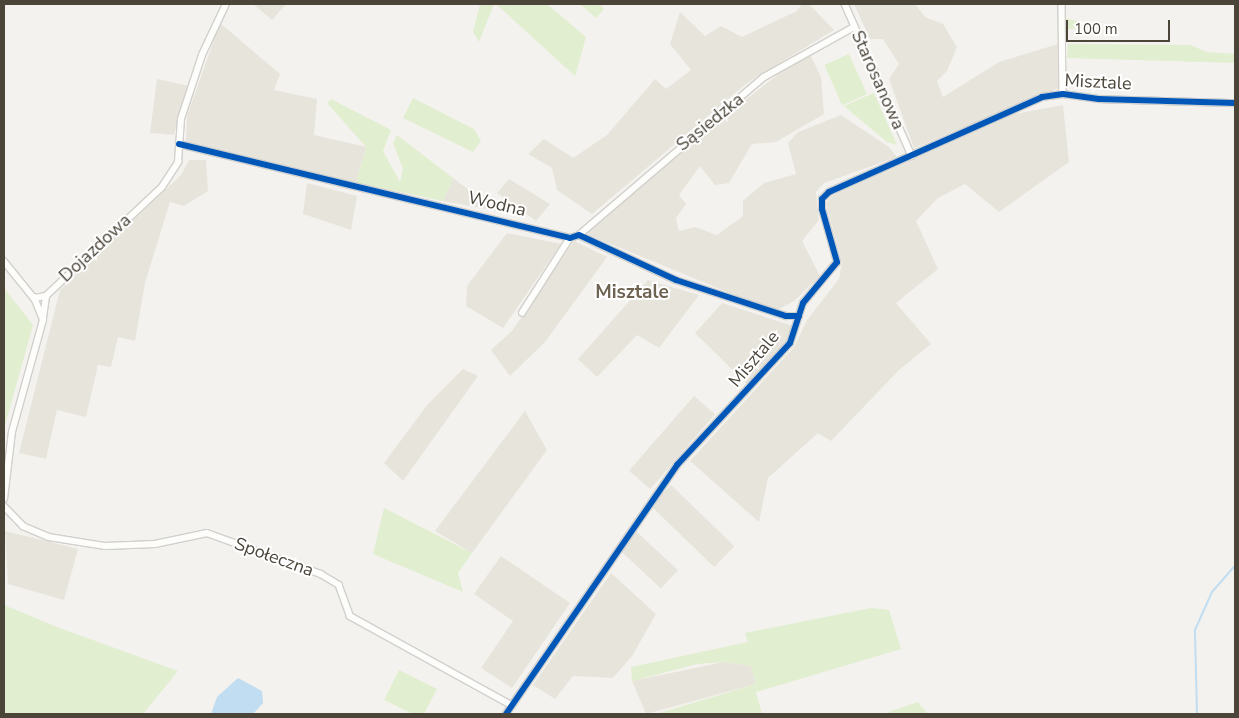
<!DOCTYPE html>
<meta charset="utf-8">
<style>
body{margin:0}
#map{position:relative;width:1239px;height:718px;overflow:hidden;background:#f4f2ee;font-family:"Nunito Sans",sans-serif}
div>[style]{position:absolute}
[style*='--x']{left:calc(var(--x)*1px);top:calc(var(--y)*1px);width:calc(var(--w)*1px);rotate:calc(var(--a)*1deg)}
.residential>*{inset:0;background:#e7e4dc;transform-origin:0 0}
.green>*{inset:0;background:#e1eecf;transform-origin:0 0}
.water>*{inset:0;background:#c0ddf1}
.stream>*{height:2px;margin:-1px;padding:0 1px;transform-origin:1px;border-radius:1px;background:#c0ddf1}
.roads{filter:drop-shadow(1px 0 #d2d0cb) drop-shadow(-1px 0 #d2d0cb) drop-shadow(0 1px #d2d0cb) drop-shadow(0 -1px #d2d0cb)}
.minor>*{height:5.5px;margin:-2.75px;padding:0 2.75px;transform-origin:2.75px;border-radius:2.75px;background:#fdfdfc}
.cycleway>*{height:6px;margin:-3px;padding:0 3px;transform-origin:3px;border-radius:3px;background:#0057b8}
span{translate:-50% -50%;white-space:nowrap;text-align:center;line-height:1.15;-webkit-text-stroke:4px #fff;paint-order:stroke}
.street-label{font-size:18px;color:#4b4439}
.neighbourhood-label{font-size:19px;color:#6e6250;font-weight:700}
.frame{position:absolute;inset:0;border:5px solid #4b4439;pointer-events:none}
.scale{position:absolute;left:1066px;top:20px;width:104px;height:22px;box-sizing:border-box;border:2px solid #4b4439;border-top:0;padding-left:6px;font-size:15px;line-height:18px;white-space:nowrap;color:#4b4439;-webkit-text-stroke:4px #fff;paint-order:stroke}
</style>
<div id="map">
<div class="residential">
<i style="clip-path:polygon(253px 4px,286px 4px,272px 20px)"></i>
<i style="clip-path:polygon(802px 4px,809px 4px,834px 30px,747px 83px,592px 214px,557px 190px,552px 168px,528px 154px,544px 139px,573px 158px,607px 135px,655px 79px,666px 89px,691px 70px,670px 44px,680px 12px,705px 36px,721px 26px,742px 37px,797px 11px)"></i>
<i style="clip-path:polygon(854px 4px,915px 4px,925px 17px,943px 24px,957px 47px,947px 71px,937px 81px,943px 97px,999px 62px,1058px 44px,1059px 88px,914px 148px,889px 79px,899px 64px,883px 39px,870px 39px)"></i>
<i style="clip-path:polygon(220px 23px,280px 74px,274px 90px,317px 99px,314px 135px,366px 147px,356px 183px,186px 142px,187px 116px)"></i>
<i style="clip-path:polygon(811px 56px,821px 77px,824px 114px,776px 142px,752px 144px,729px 183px,715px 185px,700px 166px,679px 195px,686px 204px,676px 218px,679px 231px,695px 227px,717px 235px,743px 216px,743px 201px,764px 183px,796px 174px,788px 143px,798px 132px,841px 115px,889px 147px,897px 157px,824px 183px,816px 192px,819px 220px,802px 241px,820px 276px,794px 301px,779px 309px,754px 303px,589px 235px,588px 229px,694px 140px,789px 66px)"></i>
<i style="clip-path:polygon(157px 79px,189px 86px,174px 135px,150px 133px)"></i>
<i style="clip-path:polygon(1063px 105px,1069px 162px,999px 212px,965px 184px,938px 198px,916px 221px,938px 269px,896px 303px,931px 344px,899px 370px,831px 441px,818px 433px,768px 478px,759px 522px,690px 461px,794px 347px,807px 320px,839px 279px,842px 262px,826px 204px,831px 196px,1015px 114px)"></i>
<i style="clip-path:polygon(189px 160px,206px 160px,208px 191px,184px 206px,170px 202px,145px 283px,135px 341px,118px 337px,111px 367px,98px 365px,86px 417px,57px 410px,46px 459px,19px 453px,60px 290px,181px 175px)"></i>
<i style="clip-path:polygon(453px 178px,497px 211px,443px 201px)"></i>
<i style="clip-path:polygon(509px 179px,550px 204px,536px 221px,497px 193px)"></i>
<i style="clip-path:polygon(307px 183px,357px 196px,351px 230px,303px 214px)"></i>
<i style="clip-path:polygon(507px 233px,561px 244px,503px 328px,466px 306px,467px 286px)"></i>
<i style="clip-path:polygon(574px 241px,607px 257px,545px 342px,510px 376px,491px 350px,512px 331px)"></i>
<i style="clip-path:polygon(648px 280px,699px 295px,659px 348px,637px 335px,597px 377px,578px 359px)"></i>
<i style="clip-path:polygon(722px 303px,793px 326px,782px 349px,747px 384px,695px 333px)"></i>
<i style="clip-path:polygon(463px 369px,478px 376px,403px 481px,384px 463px,428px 404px)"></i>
<i style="left:694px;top:396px;width:28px;height:99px;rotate:41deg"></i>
<i style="clip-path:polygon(525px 411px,547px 450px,472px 553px,435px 531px)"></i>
<i style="left:671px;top:485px;width:88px;height:29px;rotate:44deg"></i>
<i style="clip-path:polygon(5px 531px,78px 549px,64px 600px,8px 584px)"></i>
<i style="left:637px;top:532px;width:56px;height:25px;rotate:43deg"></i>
<i style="clip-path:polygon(501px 556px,570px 603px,512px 688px,481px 668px,513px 621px,474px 594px)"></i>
<i style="clip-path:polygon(611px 573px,656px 614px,632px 656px,613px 678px,573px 676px,555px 699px,533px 685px)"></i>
<i style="clip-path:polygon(724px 662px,751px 666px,756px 684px,646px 714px,632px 681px)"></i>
</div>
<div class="green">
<i style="clip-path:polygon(480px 4px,494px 4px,479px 42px,473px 32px)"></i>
<i style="clip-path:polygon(496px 4px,547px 4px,586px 37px,575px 76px)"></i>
<i style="clip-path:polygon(580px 4px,599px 4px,604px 9px,596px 18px)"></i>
<i style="clip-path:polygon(1065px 18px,1085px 23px,1092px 28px,1065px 29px)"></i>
<i style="clip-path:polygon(1068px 44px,1190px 45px,1207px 52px,1235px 54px,1235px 63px,1067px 58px)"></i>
<i style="left:849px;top:54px;width:44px;height:27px;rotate:66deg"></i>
<i style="clip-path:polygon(874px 93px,897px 145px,887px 142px,844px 106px)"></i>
<i style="clip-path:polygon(413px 98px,474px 129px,481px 141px,473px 152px,403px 118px)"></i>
<i style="clip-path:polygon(331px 99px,391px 130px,383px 151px,400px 182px,403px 169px,393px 143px,397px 135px,453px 178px,443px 201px,356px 183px,366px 147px,327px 103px)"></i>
<i style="clip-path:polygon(4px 288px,33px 325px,4px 429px)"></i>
<i style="clip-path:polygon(384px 508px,472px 553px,458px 573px,463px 592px,373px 554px)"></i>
<i style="clip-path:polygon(4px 605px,57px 627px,178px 671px,143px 714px,4px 714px)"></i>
<i style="clip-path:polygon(871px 608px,889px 610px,901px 649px,756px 692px,762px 714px,656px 714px,756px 684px,751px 666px,724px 662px,697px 664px,632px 681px,631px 667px,748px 642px,745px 633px)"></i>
<i style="clip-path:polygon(399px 670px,437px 689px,424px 714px,413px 714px,384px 700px)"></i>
<i style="clip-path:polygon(918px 702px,928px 714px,883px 714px)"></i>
</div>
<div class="water">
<i style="clip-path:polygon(238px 678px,262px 691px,263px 703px,253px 714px,211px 714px,217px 697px)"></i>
</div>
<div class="stream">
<i style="--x:1197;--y:714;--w:84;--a:-91.4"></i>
<i style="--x:1195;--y:630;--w:42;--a:-65.9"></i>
<i style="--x:1212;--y:592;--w:35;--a:-49"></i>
</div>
<div class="roads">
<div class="minor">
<i style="--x:845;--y:4;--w:166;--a:66.2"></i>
<i style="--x:1062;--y:4;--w:90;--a:89.4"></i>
<i style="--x:179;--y:144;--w:402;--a:13.5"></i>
<i style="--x:570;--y:238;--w:9;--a:-18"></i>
<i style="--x:579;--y:235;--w:107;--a:24.9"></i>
<i style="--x:676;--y:280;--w:116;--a:18.1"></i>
<i style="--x:786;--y:316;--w:13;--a:0"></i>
<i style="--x:579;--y:235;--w:243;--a:-40.5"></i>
<i style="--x:764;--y:77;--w:103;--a:-29.1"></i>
<i style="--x:4;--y:261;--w:48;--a:51"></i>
<i style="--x:522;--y:313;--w:89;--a:-57.4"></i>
<i style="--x:43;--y:318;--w:22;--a:-82"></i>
<i style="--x:4;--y:499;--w:67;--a:-83.2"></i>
<i style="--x:12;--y:432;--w:116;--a:-74.5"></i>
<i style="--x:43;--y:320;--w:24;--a:-112"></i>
<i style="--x:34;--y:298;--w:12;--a:-9"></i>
<i style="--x:46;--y:296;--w:159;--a:-43.2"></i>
<i style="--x:162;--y:187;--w:30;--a:-57"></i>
<i style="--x:178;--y:162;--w:43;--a:-86"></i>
<i style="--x:181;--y:119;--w:67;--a:-71.8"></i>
<i style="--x:202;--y:55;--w:56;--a:-64.8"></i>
<i style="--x:4;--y:506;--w:28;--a:46"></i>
<i style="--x:23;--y:526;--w:28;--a:23"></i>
<i style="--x:49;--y:537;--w:57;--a:9.1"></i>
<i style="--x:105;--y:546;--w:50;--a:-2.3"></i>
<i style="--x:155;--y:544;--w:53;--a:-11.9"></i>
<i style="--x:207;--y:533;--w:121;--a:19.8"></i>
<i style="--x:321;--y:574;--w:21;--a:31"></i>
<i style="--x:339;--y:585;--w:33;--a:70"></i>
<i style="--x:350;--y:616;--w:184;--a:28.9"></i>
<i style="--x:506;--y:714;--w:302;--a:-55.5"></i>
<i style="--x:677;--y:465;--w:166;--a:-47.2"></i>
<i style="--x:790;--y:343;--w:42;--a:-72"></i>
<i style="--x:803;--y:303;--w:53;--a:-50.3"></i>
<i style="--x:837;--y:262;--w:55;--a:-105.8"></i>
<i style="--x:822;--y:209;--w:10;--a:-90"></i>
<i style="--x:822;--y:199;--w:10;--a:-45"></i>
<i style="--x:829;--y:192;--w:233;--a:-24"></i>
<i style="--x:1042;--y:97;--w:21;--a:-8"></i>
<i style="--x:1063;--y:94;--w:36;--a:8"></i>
<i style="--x:1099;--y:99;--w:136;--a:1.7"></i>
</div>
</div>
<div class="cycleway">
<i style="--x:179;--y:144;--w:402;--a:13.5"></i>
<i style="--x:570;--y:238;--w:9;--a:-18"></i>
<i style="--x:579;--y:235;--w:107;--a:24.9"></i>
<i style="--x:676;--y:280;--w:116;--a:18.1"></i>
<i style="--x:786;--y:316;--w:13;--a:0"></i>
<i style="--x:506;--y:714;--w:302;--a:-55.5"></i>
<i style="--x:677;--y:465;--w:166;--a:-47.2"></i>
<i style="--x:790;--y:343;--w:42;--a:-72"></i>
<i style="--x:803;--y:303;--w:53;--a:-50.3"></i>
<i style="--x:837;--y:262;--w:55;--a:-105.8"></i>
<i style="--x:822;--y:209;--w:10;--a:-90"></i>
<i style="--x:822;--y:199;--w:10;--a:-45"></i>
<i style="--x:829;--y:192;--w:233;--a:-24"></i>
<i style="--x:1042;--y:97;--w:21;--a:-8"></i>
<i style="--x:1063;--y:94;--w:36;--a:8"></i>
<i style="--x:1099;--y:99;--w:136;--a:1.7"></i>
</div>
<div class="street-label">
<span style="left:878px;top:80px;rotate:66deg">Starosanowa</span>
<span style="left:1098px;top:82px;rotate:3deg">Misztale</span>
<span style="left:710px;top:122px;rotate:-39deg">Sąsiedzka</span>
<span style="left:497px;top:204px;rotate:13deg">Wodna</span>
<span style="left:95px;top:248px;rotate:-43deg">Dojazdowa</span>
<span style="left:754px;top:359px;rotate:-50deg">Misztale</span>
<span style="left:274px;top:557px;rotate:20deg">Społeczna</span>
</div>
<div class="neighbourhood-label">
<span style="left:632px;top:293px">Misztale</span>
</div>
<div class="frame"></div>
<div class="scale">100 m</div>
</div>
